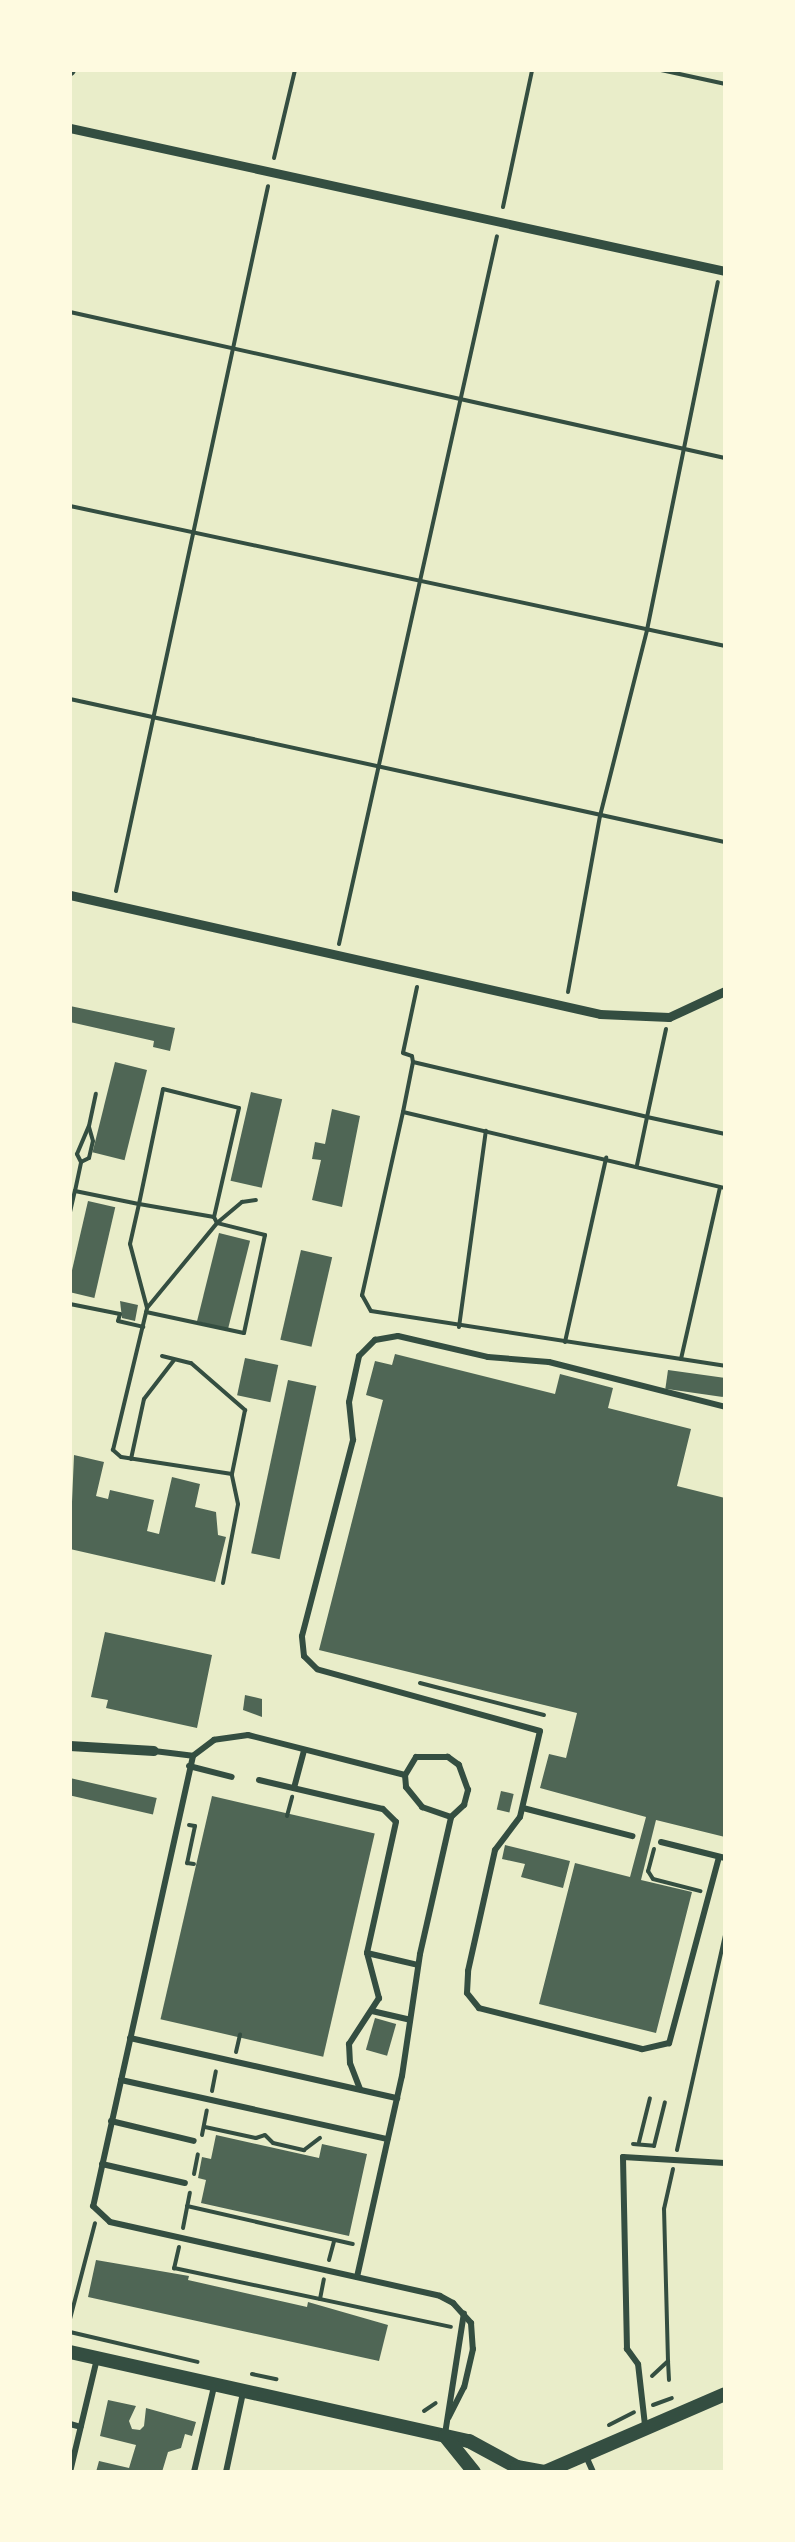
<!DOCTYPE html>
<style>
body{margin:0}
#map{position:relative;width:795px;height:2542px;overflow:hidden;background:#e9edc9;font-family:Jost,sans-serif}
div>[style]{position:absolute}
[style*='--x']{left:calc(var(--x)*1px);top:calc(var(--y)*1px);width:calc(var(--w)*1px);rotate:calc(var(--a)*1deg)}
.building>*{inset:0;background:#4f6655;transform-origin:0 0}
.path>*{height:4px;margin:-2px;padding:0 2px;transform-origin:2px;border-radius:2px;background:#344e41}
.service>*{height:6px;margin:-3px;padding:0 3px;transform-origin:3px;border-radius:3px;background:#344e41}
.pedestrian>*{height:9px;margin:-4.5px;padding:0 4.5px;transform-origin:4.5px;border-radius:4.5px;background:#344e41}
.minor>*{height:10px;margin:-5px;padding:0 5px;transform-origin:5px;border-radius:5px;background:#344e41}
.tertiary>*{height:14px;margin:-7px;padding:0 7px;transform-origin:7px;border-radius:7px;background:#344e41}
span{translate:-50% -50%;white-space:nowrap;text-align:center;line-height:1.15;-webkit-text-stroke:8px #fefae0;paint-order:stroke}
.frame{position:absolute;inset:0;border:72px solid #fefae0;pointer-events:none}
</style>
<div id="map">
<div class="building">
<i style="clip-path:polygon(70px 1006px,175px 1028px,170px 1051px,153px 1047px,154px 1041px,70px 1022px)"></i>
<i style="left:115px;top:1062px;width:33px;height:93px;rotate:14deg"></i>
<i style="left:251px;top:1092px;width:32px;height:91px;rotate:13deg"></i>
<i style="clip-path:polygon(332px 1109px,360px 1116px,342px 1207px,312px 1200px,321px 1160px,312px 1159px,315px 1142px,325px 1144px)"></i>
<i style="left:88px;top:1201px;width:28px;height:93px;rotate:13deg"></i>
<i style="left:219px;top:1233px;width:32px;height:91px;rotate:14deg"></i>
<i style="left:301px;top:1250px;width:32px;height:92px;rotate:13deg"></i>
<i style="clip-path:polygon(120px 1301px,138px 1305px,135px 1321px,122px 1318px)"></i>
<i style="clip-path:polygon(395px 1354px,555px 1394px,560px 1374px,613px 1388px,608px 1408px,691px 1429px,677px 1486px,725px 1498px,725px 1837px,656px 1820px,641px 1880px,692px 1892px,656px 2033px,539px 2004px,575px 1863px,630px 1877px,646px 1817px,540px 1788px,549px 1754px,566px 1758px,577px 1713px,319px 1650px,383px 1400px,366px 1395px,375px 1361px,392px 1365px)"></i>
<i style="left:245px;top:1358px;width:34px;height:38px;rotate:12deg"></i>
<i style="left:668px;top:1370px;width:58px;height:19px;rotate:8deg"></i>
<i style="left:288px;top:1380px;width:29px;height:177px;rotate:12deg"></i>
<i style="clip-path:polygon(74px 1455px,104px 1462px,96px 1496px,108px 1499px,110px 1490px,154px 1500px,147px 1531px,159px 1534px,172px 1477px,200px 1484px,195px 1507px,216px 1512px,218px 1535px,226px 1537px,215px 1582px,70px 1549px)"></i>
<i style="clip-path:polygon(105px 1632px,212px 1655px,197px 1728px,106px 1708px,108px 1700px,91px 1697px)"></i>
<i style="clip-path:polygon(245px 1695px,262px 1699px,262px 1717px,243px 1710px)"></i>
<i style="left:70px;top:1778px;width:89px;height:17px;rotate:13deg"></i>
<i style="left:501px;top:1791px;width:13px;height:19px;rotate:13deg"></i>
<i style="left:212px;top:1796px;width:167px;height:229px;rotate:13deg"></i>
<i style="clip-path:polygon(505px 1845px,570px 1861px,563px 1888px,521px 1877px,525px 1864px,502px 1859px)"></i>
<i style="left:375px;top:2018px;width:22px;height:33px;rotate:16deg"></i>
<i style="clip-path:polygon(216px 2135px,319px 2158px,322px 2144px,367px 2154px,349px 2236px,201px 2203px,206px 2180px,198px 2178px,202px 2157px,211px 2159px)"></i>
<i style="clip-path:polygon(96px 2260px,189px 2276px,188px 2280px,307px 2307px,308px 2302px,388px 2325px,379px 2361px,88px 2297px)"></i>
<i style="clip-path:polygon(108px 2400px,136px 2406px,129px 2421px,132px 2429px,140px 2430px,144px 2426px,146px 2408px,196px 2422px,192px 2436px,185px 2434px,181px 2448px,168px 2452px,162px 2472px,96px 2472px,99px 2461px,129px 2468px,136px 2445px,100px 2436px)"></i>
</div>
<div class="path">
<i style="--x:661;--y:70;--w:66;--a:12.3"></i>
<i style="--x:274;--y:158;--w:90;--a:-76.6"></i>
<i style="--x:503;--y:207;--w:140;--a:-78"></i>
<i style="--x:70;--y:312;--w:671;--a:12.57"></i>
<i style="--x:70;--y:506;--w:670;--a:12.06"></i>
<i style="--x:70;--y:699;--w:670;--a:12.32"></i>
<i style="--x:116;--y:891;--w:721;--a:-77.83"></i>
<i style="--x:339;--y:944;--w:725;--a:-77.42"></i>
<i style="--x:417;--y:987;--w:67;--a:102"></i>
<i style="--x:403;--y:1053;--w:9;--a:18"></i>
<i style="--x:412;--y:1056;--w:6;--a:81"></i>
<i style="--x:413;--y:1062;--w:51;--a:101.3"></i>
<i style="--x:403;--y:1112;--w:331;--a:13.3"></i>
<i style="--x:568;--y:992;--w:179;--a:-79.7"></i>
<i style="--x:600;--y:816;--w:192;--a:-75.8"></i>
<i style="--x:647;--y:630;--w:355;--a:-78.5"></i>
<i style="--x:413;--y:1062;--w:240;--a:13.2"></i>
<i style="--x:647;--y:1117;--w:90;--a:-77.8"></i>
<i style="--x:403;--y:1112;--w:188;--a:102.6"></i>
<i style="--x:362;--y:1295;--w:18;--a:61"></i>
<i style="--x:371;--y:1311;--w:358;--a:8.8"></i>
<i style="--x:81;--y:1162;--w:9;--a:-27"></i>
<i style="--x:89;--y:1158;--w:17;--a:-77"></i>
<i style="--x:93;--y:1141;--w:15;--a:-106"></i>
<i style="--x:637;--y:1165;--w:49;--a:-78.2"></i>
<i style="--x:647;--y:1117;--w:80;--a:12.3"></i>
<i style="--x:75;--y:1191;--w:30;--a:-78"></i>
<i style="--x:81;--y:1162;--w:9;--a:-117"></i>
<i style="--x:77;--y:1154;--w:30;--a:-67"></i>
<i style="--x:89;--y:1126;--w:33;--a:-78"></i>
<i style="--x:70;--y:1212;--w:22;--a:-77"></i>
<i style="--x:75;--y:1191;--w:65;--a:11.5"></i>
<i style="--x:139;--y:1204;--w:41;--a:102.7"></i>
<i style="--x:130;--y:1244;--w:66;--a:75.1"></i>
<i style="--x:70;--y:1304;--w:51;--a:11.3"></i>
<i style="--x:120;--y:1314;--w:7;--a:106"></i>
<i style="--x:118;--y:1321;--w:26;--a:13"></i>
<i style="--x:146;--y:1312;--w:100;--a:12.1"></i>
<i style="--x:244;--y:1333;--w:100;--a:-77.9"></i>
<i style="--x:265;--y:1235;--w:49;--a:-166"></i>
<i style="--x:217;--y:1223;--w:7;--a:-117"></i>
<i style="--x:214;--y:1217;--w:76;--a:-170.2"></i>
<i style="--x:139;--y:1204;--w:117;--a:-78.2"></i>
<i style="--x:163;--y:1089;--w:78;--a:14"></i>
<i style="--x:239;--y:1108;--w:112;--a:102.9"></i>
<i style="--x:459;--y:1327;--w:198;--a:-82.2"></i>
<i style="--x:565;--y:1342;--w:189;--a:-77.4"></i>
<i style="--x:162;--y:1356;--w:30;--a:14"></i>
<i style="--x:191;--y:1363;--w:72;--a:41"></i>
<i style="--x:245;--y:1410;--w:65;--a:101.5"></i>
<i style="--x:232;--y:1474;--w:112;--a:-171.3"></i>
<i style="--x:121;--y:1457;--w:11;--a:-139"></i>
<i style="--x:113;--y:1450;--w:146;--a:-76.5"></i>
<i style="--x:147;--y:1308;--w:110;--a:-50.5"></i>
<i style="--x:217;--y:1223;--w:33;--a:-40"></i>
<i style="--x:242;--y:1202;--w:14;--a:-8"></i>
<i style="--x:681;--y:1359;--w:175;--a:-77.2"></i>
<i style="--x:131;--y:1459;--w:61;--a:-77.8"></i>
<i style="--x:144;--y:1399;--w:49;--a:-52.4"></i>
<i style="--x:223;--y:1583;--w:80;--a:-79.2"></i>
<i style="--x:238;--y:1504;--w:30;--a:-102"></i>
<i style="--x:420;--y:1683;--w:128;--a:14.5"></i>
<i style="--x:287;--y:1816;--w:20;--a:-75"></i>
<i style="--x:189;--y:1825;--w:6;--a:9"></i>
<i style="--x:195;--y:1826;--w:38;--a:102"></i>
<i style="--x:187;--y:1863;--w:7;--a:8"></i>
<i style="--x:654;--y:1849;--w:23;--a:105"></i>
<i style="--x:648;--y:1871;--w:9;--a:58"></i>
<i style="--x:653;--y:1879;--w:49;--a:14.3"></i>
<i style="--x:236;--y:2052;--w:18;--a:-77"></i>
<i style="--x:212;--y:2091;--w:20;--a:-79"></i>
<i style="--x:205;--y:2127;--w:52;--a:12.2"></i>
<i style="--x:256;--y:2138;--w:9;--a:-18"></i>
<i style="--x:265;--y:2135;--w:11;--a:45"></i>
<i style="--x:273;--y:2143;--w:32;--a:13"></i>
<i style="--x:304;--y:2150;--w:20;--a:-37"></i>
<i style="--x:202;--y:2135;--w:25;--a:-79"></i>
<i style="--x:639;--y:2142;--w:45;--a:-76"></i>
<i style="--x:633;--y:2144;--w:21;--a:5"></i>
<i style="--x:654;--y:2146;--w:45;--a:-76"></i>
<i style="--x:677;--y:2150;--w:220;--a:-77.4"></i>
<i style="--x:194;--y:2174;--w:20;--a:-79"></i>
<i style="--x:187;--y:2206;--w:170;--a:12.9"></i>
<i style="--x:183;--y:2228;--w:36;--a:-79"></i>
<i style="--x:179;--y:2247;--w:22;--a:103"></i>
<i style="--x:174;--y:2268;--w:283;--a:12"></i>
<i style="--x:329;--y:2260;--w:20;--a:-75"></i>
<i style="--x:320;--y:2299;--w:20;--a:-79"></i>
<i style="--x:70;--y:2319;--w:99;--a:-75.4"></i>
<i style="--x:70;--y:2332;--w:131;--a:13.2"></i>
<i style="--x:668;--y:2361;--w:19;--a:87"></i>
<i style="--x:252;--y:2374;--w:25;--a:12"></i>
<i style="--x:652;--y:2376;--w:22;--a:-43"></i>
<i style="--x:668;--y:2361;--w:152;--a:-91.5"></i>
<i style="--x:664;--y:2209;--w:41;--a:-77.3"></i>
<i style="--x:653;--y:2405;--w:20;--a:-20"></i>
<i style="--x:424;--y:2411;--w:14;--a:-34"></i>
<i style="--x:609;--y:2425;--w:28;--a:-27"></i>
</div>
<div class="service">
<i style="--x:154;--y:1751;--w:39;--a:7"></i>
<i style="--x:189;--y:1766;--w:44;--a:14.3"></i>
<i style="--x:405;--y:1775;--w:162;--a:-165.7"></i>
<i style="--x:248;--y:1735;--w:34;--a:172"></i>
<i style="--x:214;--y:1740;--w:26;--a:143"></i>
<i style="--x:193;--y:1756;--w:461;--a:102.5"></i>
<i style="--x:93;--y:2206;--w:23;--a:43"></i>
<i style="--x:110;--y:2222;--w:338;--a:12.6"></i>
<i style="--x:440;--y:2296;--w:15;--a:28"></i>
<i style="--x:453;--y:2303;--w:27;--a:48"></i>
<i style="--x:471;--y:2323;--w:26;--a:86"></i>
<i style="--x:473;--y:2349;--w:39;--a:103"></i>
<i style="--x:464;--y:2387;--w:34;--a:117"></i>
<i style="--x:259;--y:1780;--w:127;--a:13.2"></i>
<i style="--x:383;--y:1809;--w:18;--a:45"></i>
<i style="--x:396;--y:1822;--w:134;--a:102.5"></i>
<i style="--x:367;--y:1953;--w:47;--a:75.1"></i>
<i style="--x:379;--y:1998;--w:55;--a:123.1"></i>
<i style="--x:349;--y:2044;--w:19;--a:87"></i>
<i style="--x:350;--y:2063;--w:28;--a:69"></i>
<i style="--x:294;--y:1788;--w:39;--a:-75"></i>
<i style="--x:523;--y:1808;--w:113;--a:14.4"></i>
<i style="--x:661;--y:1842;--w:66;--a:14"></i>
<i style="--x:719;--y:1857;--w:193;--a:105"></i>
<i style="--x:669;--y:2043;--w:28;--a:167"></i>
<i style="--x:642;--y:2049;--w:168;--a:-165.9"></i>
<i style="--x:479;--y:2008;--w:19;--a:-129"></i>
<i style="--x:467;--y:1993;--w:22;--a:-87"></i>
<i style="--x:468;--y:1971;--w:124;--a:-77.4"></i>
<i style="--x:495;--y:1850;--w:41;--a:-52.9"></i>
<i style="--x:520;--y:1817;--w:88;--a:-76.9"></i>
<i style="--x:540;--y:1731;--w:231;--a:-164.5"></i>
<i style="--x:317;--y:1669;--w:18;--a:-135"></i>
<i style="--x:304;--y:1656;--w:20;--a:-96"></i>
<i style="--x:302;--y:1636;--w:203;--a:-75.4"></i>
<i style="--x:353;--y:1440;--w:38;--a:-96"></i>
<i style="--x:349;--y:1402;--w:47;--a:-77.7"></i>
<i style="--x:359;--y:1356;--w:23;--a:-45"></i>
<i style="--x:375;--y:1340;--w:23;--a:-10"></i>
<i style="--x:398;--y:1336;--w:92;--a:13.1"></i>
<i style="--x:488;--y:1357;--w:61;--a:4.7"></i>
<i style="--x:549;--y:1362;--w:182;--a:14.3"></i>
<i style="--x:367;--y:1953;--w:52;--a:13.2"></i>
<i style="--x:372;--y:2011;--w:39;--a:13"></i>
<i style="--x:130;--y:2038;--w:274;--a:12.7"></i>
<i style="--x:121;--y:2080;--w:273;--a:12.5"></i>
<i style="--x:111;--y:2121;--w:85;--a:13.5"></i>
<i style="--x:102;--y:2164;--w:85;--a:12.9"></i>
<i style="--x:357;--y:2277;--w:206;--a:-77.4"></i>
<i style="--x:402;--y:2076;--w:123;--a:-81.6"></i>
<i style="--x:420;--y:1954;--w:140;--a:-77.2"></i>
<i style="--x:451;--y:1817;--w:18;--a:-43"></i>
<i style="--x:464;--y:1805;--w:16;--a:-75"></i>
<i style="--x:468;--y:1790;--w:27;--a:-110"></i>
<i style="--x:459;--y:1765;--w:14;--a:-144"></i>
<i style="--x:448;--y:1757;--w:32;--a:180"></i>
<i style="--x:416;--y:1757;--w:21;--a:121"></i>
<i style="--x:405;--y:1775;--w:12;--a:85"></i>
<i style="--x:406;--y:1787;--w:26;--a:51"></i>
<i style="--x:422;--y:1807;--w:31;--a:19"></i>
<i style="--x:70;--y:2424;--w:11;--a:15"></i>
<i style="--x:645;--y:2425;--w:61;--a:-96.5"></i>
<i style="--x:638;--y:2364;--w:19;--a:-126"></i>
<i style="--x:627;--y:2349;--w:192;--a:-91.2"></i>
<i style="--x:623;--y:2157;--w:102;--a:3.4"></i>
<i style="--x:445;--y:2434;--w:122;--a:-81.1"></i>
<i style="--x:585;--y:2454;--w:20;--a:66"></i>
<i style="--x:70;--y:2472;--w:116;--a:-76.6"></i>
<i style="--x:194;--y:2472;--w:87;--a:-76.8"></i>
<i style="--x:226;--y:2472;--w:81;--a:-77.9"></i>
</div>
<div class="pedestrian">
<i style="--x:70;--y:71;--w:1;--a:-45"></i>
<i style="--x:70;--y:128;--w:670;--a:12.32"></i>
<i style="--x:70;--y:895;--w:543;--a:12.65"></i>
<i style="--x:600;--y:1014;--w:69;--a:2.5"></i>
<i style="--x:669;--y:1017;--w:62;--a:-24.9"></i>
</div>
<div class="minor">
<i style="--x:70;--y:1746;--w:84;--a:3.4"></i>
</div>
<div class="tertiary">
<i style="--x:70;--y:2352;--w:409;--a:12.6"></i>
<i style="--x:469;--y:2441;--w:55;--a:28.4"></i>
<i style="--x:517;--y:2467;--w:29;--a:10"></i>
<i style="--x:445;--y:2436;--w:46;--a:51.1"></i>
<i style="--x:545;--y:2472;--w:196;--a:-23.4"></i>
</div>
<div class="frame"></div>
</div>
